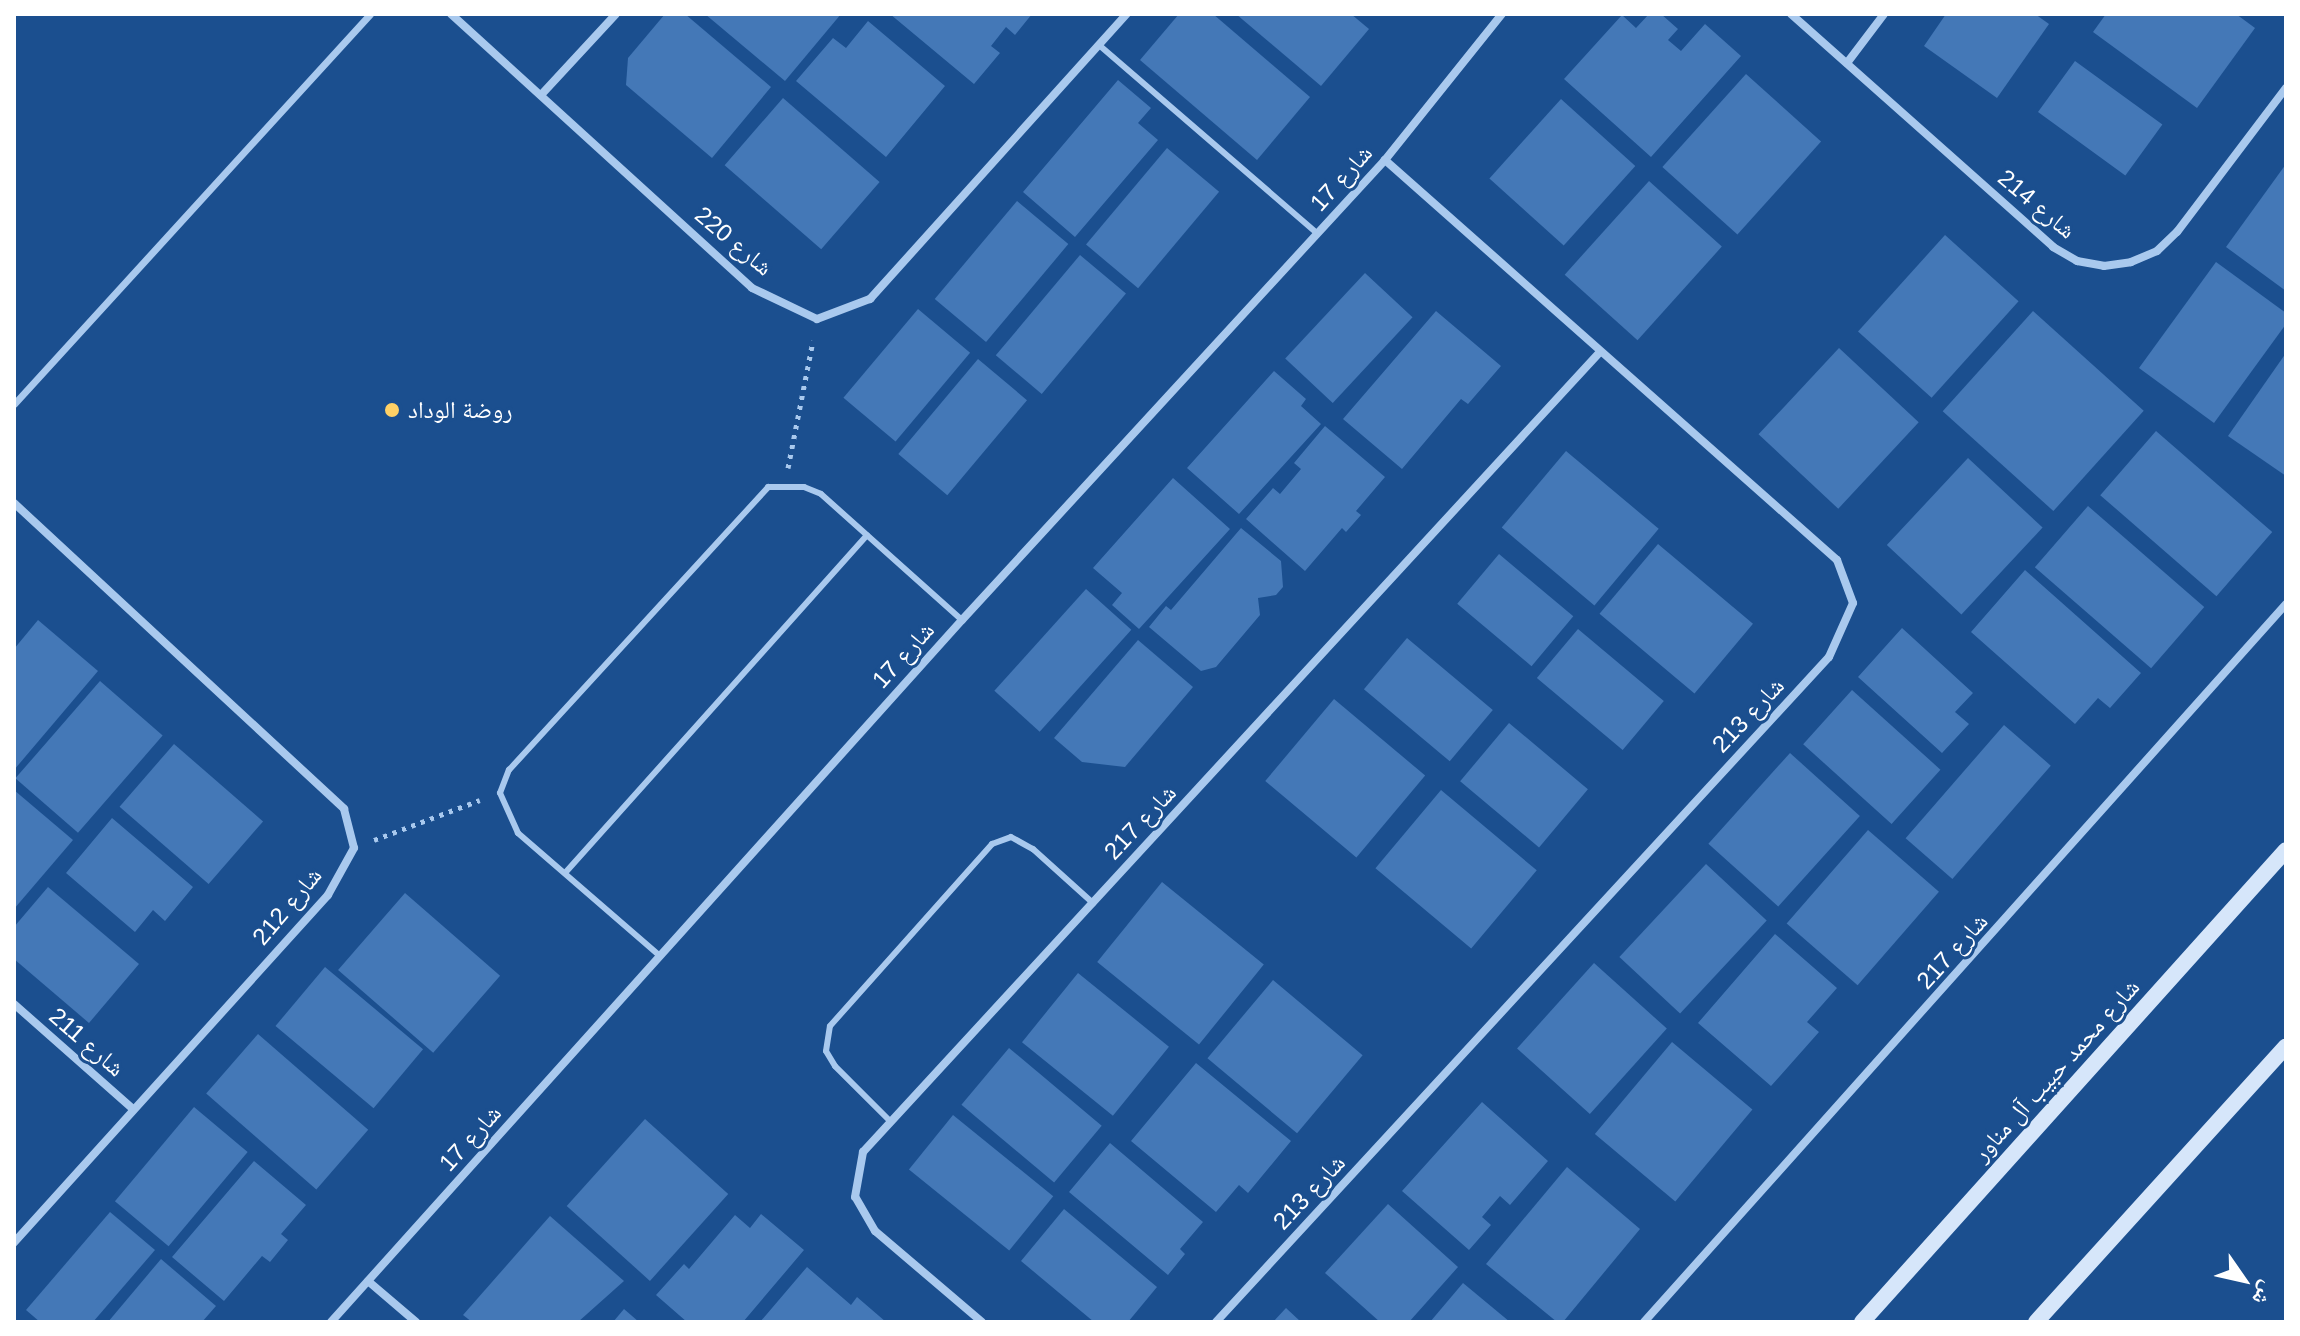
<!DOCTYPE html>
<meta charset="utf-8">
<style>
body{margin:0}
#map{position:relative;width:2300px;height:1336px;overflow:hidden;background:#1b4f8f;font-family:Arial,"Noto Naskh Arabic",sans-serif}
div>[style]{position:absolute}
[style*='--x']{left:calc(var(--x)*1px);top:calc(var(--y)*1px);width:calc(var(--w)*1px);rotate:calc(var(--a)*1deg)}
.building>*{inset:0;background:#4478b7;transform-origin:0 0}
.path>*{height:5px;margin-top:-2.5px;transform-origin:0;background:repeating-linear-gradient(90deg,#a9c9ee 0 4px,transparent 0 10px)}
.service>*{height:6px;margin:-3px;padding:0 3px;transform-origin:3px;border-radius:3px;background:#a9c9ee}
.pedestrian>*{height:7px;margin:-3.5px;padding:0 3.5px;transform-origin:3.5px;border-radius:3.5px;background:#a9c9ee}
.minor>*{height:8px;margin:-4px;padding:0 4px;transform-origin:4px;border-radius:4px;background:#a9c9ee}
.secondary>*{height:16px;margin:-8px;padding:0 8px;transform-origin:8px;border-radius:8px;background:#d6e6fa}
.dots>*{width:22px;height:22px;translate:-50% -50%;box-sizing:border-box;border:4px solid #1b4f8f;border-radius:50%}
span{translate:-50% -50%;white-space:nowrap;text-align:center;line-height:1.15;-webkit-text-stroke:6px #1b4f8f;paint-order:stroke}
.street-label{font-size:24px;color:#fff}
.poi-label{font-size:24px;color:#fff}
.left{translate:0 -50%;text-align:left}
.frame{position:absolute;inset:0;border:16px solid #fff;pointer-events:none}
.north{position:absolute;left:2204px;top:1240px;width:80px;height:80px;-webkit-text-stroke:6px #1b4f8f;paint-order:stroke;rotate:124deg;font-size:22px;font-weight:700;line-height:32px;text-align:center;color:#fff}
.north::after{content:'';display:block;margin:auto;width:28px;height:36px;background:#fff;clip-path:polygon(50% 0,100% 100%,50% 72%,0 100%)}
</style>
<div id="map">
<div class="building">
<i style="clip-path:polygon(665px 14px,685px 14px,771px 87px,712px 158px,626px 85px,628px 58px)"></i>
<i style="clip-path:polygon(705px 14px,841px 14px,785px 81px)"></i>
<i style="clip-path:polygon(890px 14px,1032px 14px,1015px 35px,1006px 27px,991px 46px,1000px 53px,974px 84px)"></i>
<i style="clip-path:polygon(1179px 14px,1213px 14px,1310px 97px,1257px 160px,1140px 60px)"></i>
<i style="clip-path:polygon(1236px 14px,1351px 14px,1369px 29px,1321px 86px)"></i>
<i style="clip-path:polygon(1649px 14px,1661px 14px,1678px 29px,1668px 40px,1681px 51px,1705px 24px,1741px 56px,1651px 157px,1564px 79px,1622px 15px,1636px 28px)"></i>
<i style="clip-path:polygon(1946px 14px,2035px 14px,2049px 24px,1997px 98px,1924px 46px)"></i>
<i style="clip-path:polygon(2106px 14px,2236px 14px,2255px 28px,2197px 108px,2093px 32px)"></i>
<i style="clip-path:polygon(868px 21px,945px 86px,886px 157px,796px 81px,833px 38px,846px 48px)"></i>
<i style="left:2075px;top:61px;width:108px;height:63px;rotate:36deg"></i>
<i style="left:1746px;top:74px;width:101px;height:125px;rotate:42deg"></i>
<i style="clip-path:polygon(1118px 80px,1151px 108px,1138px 123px,1158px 140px,1075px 237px,1023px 192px)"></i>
<i style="left:783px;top:98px;width:128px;height:89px;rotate:41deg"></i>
<i style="left:1561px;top:99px;width:100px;height:107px;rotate:42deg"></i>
<i style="left:1167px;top:148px;width:68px;height:126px;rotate:40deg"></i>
<i style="clip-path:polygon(2286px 164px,2286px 291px,2226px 247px)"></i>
<i style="left:1649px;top:181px;width:98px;height:126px;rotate:42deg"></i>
<i style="left:1017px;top:201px;width:67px;height:128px;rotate:40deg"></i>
<i style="left:1945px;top:235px;width:99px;height:130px;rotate:42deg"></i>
<i style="left:1080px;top:255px;width:60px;height:131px;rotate:40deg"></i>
<i style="clip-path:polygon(2216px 262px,2286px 313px,2286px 324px,2214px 423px,2139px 368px)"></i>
<i style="left:1365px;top:273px;width:65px;height:117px;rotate:43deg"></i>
<i style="left:918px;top:309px;width:68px;height:116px;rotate:40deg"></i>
<i style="clip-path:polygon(1436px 311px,1501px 366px,1468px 404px,1461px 399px,1402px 469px,1343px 419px)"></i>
<i style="left:2033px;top:311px;width:149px;height:135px;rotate:42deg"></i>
<i style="left:1839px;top:348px;width:109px;height:118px;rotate:43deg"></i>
<i style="clip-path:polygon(2286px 353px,2286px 476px,2228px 436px)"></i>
<i style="left:978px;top:359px;width:64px;height:124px;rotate:40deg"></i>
<i style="clip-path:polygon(1274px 371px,1306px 399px,1301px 406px,1321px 424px,1239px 514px,1187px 468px)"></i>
<i style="clip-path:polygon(1325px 426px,1385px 477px,1356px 511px,1361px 515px,1346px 532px,1342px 528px,1305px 571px,1246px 519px,1273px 488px,1280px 494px,1301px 469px,1294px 463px)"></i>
<i style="left:2156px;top:431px;width:154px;height:85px;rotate:41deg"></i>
<i style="left:1566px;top:451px;width:121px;height:100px;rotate:40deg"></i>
<i style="left:1968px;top:458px;width:102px;height:119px;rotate:43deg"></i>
<i style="clip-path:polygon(1173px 478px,1230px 529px,1139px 629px,1112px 605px,1122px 593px,1093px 568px)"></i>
<i style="left:2088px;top:506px;width:154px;height:81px;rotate:41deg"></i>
<i style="clip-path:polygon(1241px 528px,1281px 561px,1283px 587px,1276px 595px,1258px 598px,1260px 615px,1216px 667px,1201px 671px,1149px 627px,1166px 606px,1171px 610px)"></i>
<i style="left:1658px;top:544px;width:124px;height:91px;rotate:40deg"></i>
<i style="left:1499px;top:554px;width:97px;height:65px;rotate:40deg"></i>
<i style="clip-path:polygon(2025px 570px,2141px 673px,2110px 708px,2098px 698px,2075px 724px,1971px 632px)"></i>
<i style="left:1086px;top:589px;width:61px;height:137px;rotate:42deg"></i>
<i style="clip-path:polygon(38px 620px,98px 671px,14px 770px,14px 649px)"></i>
<i style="clip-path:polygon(1902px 628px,1973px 693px,1955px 712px,1969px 724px,1942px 753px,1858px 677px)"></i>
<i style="left:1578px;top:629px;width:112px;height:64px;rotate:40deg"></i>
<i style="left:1407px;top:638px;width:112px;height:67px;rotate:40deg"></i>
<i style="clip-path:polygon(1138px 640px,1193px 687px,1125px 767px,1082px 762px,1054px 738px)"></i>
<i style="left:100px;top:681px;width:83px;height:129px;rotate:41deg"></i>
<i style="left:1852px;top:690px;width:119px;height:73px;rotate:42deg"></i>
<i style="left:1334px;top:699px;width:119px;height:107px;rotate:40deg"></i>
<i style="left:1509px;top:723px;width:103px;height:76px;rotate:40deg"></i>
<i style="left:2004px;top:725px;width:62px;height:150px;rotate:41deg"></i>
<i style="left:174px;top:744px;width:118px;height:83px;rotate:41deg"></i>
<i style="left:1790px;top:753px;width:94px;height:122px;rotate:42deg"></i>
<i style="clip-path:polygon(14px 790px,73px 840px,14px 909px)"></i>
<i style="left:1441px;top:790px;width:125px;height:102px;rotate:40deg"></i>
<i style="clip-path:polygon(112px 818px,193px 887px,165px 921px,153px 910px,135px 932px,66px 873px)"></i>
<i style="left:1868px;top:830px;width:94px;height:124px;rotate:41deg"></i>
<i style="left:1706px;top:864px;width:83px;height:127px;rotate:43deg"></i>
<i style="left:1162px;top:882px;width:131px;height:103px;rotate:39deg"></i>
<i style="clip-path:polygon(48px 887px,139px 964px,89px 1023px,14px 959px,14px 927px)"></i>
<i style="left:405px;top:893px;width:126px;height:102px;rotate:41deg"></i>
<i style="clip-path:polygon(1775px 934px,1837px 988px,1807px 1022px,1819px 1032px,1771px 1086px,1698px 1023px)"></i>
<i style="left:1594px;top:963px;width:98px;height:115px;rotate:42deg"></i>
<i style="left:325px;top:967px;width:128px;height:77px;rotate:40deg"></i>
<i style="left:1078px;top:973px;width:117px;height:89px;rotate:39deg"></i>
<i style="left:1273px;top:980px;width:117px;height:102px;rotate:40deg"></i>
<i style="left:258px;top:1034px;width:146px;height:79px;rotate:41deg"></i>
<i style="left:1672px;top:1042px;width:105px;height:120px;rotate:40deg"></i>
<i style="left:1009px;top:1048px;width:121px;height:74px;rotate:40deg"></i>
<i style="clip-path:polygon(1196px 1063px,1291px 1141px,1248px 1193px,1239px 1185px,1216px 1212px,1131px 1141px)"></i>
<i style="clip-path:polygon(1482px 1102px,1548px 1161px,1510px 1205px,1500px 1196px,1482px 1217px,1491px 1225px,1469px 1250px,1402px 1191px)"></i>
<i style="left:194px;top:1107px;width:70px;height:123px;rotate:40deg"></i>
<i style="left:953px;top:1115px;width:129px;height:70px;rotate:39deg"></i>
<i style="left:645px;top:1119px;width:112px;height:117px;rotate:42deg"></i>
<i style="clip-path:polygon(1110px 1143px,1203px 1222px,1180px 1249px,1185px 1254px,1168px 1275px,1069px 1192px)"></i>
<i style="clip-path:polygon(254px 1161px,306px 1205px,281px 1234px,288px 1240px,270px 1262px,262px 1256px,224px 1301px,172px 1257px)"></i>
<i style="clip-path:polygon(1567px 1167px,1640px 1229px,1563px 1322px,1557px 1322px,1486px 1264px)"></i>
<i style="clip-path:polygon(1388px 1204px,1458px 1267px,1409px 1322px,1380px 1322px,1325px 1273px)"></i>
<i style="clip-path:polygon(1064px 1209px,1157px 1287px,1128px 1322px,1094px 1322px,1021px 1261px)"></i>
<i style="clip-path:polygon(110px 1212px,155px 1250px,93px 1322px,40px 1322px,26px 1310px)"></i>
<i style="clip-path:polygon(761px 1214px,804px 1250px,743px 1322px,687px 1322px,656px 1295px,684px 1264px,689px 1269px,735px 1215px,750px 1228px)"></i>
<i style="clip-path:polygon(550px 1216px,624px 1281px,578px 1322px,472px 1322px,463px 1315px)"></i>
<i style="clip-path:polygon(161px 1259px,216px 1306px,202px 1322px,108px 1322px)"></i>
<i style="clip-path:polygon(807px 1267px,851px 1305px,857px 1297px,886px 1322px,760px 1322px)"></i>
<i style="clip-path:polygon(1463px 1283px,1510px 1322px,1430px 1322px)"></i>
<i style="clip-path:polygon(1286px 1308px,1301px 1322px,1273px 1322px)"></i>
<i style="clip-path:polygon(624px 1309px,639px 1322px,613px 1322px)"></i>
</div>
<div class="path">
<i style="--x:788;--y:468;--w:130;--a:-78.9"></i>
<i style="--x:374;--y:840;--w:113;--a:-20.7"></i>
</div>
<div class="service">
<i style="--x:1099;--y:45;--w:288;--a:40.8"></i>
<i style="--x:565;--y:873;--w:453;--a:-48.2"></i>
<i style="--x:660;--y:956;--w:188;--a:-139.1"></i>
<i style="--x:518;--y:833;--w:44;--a:-114.2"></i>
<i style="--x:500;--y:793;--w:25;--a:-69"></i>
<i style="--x:509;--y:770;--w:384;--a:-47.5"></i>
<i style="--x:768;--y:487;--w:36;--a:0"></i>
<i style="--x:804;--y:487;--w:18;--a:22"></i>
<i style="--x:821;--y:494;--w:189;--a:41.8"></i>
<i style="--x:889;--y:1120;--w:76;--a:-135"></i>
<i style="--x:835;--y:1066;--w:17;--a:-121"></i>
<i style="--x:826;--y:1051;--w:25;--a:-81"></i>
<i style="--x:830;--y:1026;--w:244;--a:-48.3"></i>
<i style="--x:992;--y:844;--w:20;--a:-20"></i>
<i style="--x:1011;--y:837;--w:25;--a:29"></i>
<i style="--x:1033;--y:849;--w:81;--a:42"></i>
</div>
<div class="pedestrian">
<i style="--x:14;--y:404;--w:528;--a:-47.61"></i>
</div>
<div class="minor">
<i style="--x:451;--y:14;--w:407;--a:42.3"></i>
<i style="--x:752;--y:288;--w:72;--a:25.5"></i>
<i style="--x:817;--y:319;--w:57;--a:-20.7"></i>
<i style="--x:870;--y:299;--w:384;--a:-48"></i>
<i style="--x:1791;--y:14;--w:351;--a:41.6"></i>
<i style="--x:2053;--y:247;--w:28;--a:30"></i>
<i style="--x:2077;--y:261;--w:27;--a:10"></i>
<i style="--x:2104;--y:266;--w:27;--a:-8"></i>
<i style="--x:2131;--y:262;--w:28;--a:-23"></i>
<i style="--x:2157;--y:251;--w:28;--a:-44"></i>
<i style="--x:2177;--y:232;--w:181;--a:-52.9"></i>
<i style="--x:1847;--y:63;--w:61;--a:-52.9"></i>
<i style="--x:541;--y:95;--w:110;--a:-47.2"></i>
<i style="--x:14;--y:503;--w:450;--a:42.8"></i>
<i style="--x:344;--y:809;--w:40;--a:75.6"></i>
<i style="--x:354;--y:848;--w:54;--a:119"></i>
<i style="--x:328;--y:895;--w:469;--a:132.1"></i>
<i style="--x:14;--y:1004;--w:159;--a:41.4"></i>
<i style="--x:368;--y:1281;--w:63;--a:40.5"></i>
<i style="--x:331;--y:1322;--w:944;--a:-48.05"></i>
<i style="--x:962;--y:620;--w:625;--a:-47.4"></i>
<i style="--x:1385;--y:160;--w:187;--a:-51.3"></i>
<i style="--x:982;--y:1322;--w:140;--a:-139.6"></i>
<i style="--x:875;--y:1231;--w:39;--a:-120"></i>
<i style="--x:855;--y:1197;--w:46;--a:-79.9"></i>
<i style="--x:863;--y:1152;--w:1086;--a:-47.35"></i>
<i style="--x:1216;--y:1322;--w:904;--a:-47.33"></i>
<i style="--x:1829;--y:657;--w:59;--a:-66"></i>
<i style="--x:1853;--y:603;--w:46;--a:-110.4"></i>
<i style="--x:1837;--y:560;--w:604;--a:-138.49"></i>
<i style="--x:1644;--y:1322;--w:963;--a:-48.2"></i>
</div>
<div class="secondary">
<i style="--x:1862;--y:1322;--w:634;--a:-48.07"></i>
<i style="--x:2036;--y:1322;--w:372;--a:-47.8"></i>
</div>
<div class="dots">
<i style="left:392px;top:410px;background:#ffd166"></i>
</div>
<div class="street-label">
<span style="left:1341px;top:178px;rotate:-48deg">شارع 17</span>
<span style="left:2037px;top:204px;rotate:40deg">شارع 214</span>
<span style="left:734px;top:241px;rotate:40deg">شارع 220</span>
<span style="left:903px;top:655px;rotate:-48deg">شارع 17</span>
<span style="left:1748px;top:715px;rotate:-47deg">شارع 213</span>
<span style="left:1140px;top:822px;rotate:-47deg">شارع 217</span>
<span style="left:287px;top:906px;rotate:-50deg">شارع 212</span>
<span style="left:1952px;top:951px;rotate:-48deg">شارع 217</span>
<span style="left:87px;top:1042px;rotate:41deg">شارع 211</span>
<span style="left:2056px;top:1070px;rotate:-48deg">شارع محمد حبيب آل مناور</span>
<span style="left:470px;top:1138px;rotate:-48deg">شارع 17</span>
<span style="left:1309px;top:1192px;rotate:-47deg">شارع 213</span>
</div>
<div class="poi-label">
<span class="left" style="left:408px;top:410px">روضة الوداد</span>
</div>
<div class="frame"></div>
<div class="north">ش</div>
</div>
